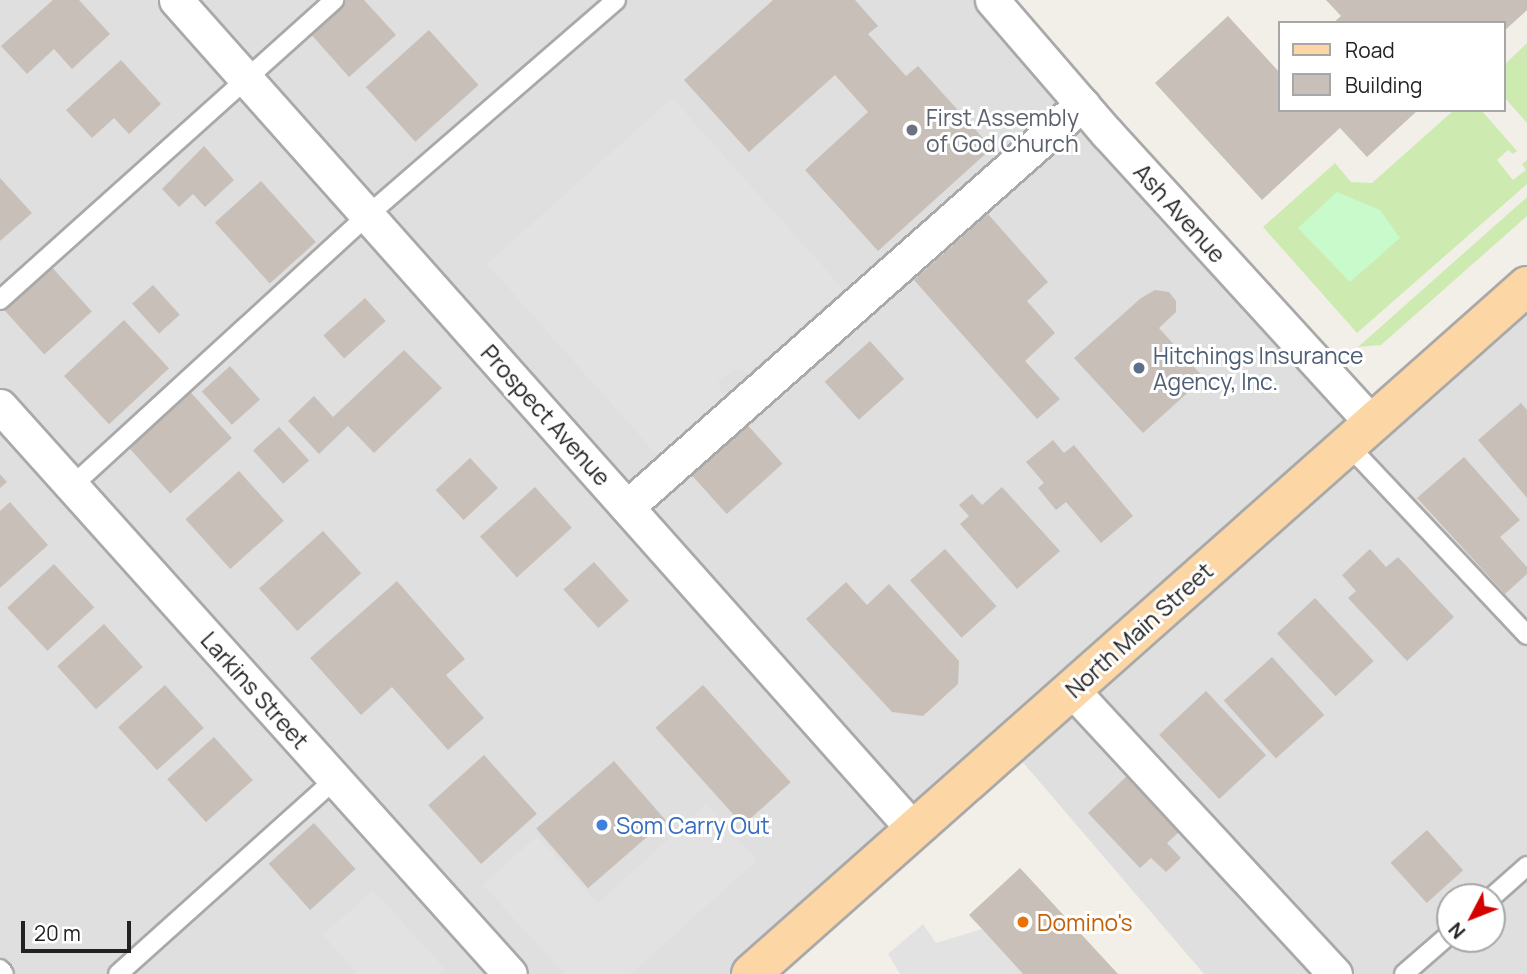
<!DOCTYPE html>
<style>
body{margin:0}
#map{position:relative;width:1527px;height:974px;overflow:hidden;background:#f2efe9;font-family:Manrope,sans-serif}
div>[style]{position:absolute}
[style*='--x']{left:calc(var(--x)*1px);top:calc(var(--y)*1px);width:calc(var(--w)*1px);rotate:calc(var(--a)*1deg)}
.residential>*{inset:0;background:#e0dfdf}
.grass>*{inset:0;background:#cdebb0}
.park>*{inset:0;background:#c8facc}
.parking>*{inset:0;background:#e2e2e2}
.building>*{inset:0;background:#c7bfb8;transform-origin:0 0}
.roads{filter:drop-shadow(2px 0 #a9a9a9) drop-shadow(-2px 0 #a9a9a9) drop-shadow(0 2px #a9a9a9) drop-shadow(0 -2px #a9a9a9)}
.service>*{height:18px;margin:-9px;padding:0 9px;transform-origin:9px;border-radius:9px;background:#fff}
.minor>*{height:33px;margin:-16.5px;padding:0 16.5px;transform-origin:16.5px;border-radius:16.5px;background:#fff}
.primary>*{height:38px;margin:-19px;padding:0 19px;transform-origin:19px;border-radius:19px;background:#fcd6a4}
.dots>*{width:19px;height:19px;translate:-50% -50%;box-sizing:border-box;border:4px solid #fff;border-radius:50%}
span{translate:-50% -50%;white-space:nowrap;text-align:center;line-height:1.15;-webkit-text-stroke:6px #fff;paint-order:stroke}
.worship-label{font-size:23px;color:#5b616d}
.left{translate:0 -50%;text-align:left}
.street-label{font-size:23px;color:#222}
.service-label{font-size:23px;color:#4e5e75}
.shop-label{font-size:23px;color:#366cbe}
.food-label{font-size:23px;color:#c56008}
.legend{position:absolute;left:1278px;top:21px;width:228px;height:91px;box-sizing:border-box;background:#fff;border:2px solid #a7a7a7;margin:0;padding:9px 12px;list-style:none;font-size:21px;color:#222}
.legend li{display:flex;align-items:center;gap:14px;height:35px}
.legend b{width:35px;border:2px solid #a7a7a7}
.north{position:absolute;left:1436px;top:883px;width:70px;height:70px;box-sizing:border-box;background:#fff;border:2px solid #a7a7a7;border-radius:50%;rotate:228deg;font-size:19px;font-weight:700;line-height:28px;text-align:center;color:#222}
.north::after{content:'';display:block;margin:auto;width:24px;height:32px;background:#d40000;clip-path:polygon(50% 0,100% 100%,50% 72%,0 100%)}
.scale{position:absolute;left:21px;top:921px;width:110px;height:32px;box-sizing:border-box;border:4px solid #222;border-top:0;padding-left:9px;font-size:21px;line-height:24px;white-space:nowrap;color:#222;-webkit-text-stroke:5px #fff;paint-order:stroke}
</style>
<div id="map">
<div class="residential">
<i style="clip-path:polygon(evenodd,0 0,992px 0,1372px 423px,1527px 286px,1527px 974px,1204px 974px,1009px 746px,751px 974px,0 974px,0 0,1450px 897px,1492px 897px,1492px 939px,1450px 939px,1450px 897px)"></i>
</div>
<div class="grass">
<i style="clip-path:polygon(1527px 43px,1527px 123px,1504px 97px,1504px 65px)"></i>
<i style="clip-path:polygon(1454px 110px,1481px 110px,1517px 151px,1513px 154px,1508px 150px,1497px 160px,1513px 180px,1526px 170px,1522px 164px,1527px 160px,1527px 184px,1357px 333px,1263px 227px,1335px 163px,1351px 182px,1372px 183px)"></i>
<i style="clip-path:polygon(1527px 197px,1527px 216px,1381px 345px,1358px 347px)"></i>
</div>
<div class="park">
<i style="clip-path:polygon(1337px 192px,1380px 210px,1400px 238px,1350px 282px,1298px 228px)"></i>
</div>
<div class="parking">
<i style="clip-path:polygon(672px 98px,843px 289px,749px 373px,735px 369px,718px 381px,724px 399px,659px 457px,487px 264px)"></i>
<i style="clip-path:polygon(707px 804px,757px 860px,631px 974px,565px 974px,483px 885px,537px 836px,598px 903px)"></i>
<i style="clip-path:polygon(373px 890px,445px 969px,440px 974px,358px 974px,323px 935px)"></i>
<i style="clip-path:polygon(923px 924px,936px 943px,982px 929px,1023px 974px,900px 974px,888px 954px)"></i>
</div>
<div class="building">
<i style="clip-path:polygon(53px 0,79px 0,110px 34px,72px 69px,54px 49px,27px 74px,1px 46px)"></i>
<i style="clip-path:polygon(344px 0,364px 0,396px 35px,349px 77px,309px 32px)"></i>
<i style="clip-path:polygon(773px 0,855px 0,878px 26px,868px 34px,906px 76px,918px 66px,992px 148px,878px 251px,805px 170px,868px 112px,835px 75px,749px 152px,684px 80px)"></i>
<i style="clip-path:polygon(1326px 0,1527px 0,1527px 10px,1504px 31px,1504px 23px,1333px 23px,1341px 16px)"></i>
<i style="clip-path:polygon(1228px 16px,1280px 73px,1280px 110px,1418px 110px,1367px 157px,1340px 128px,1262px 200px,1155px 83px)"></i>
<i style="left:429px;top:30px;width:74px;height:85px;rotate:48deg"></i>
<i style="clip-path:polygon(121px 60px,161px 104px,129px 134px,114px 118px,92px 138px,66px 110px)"></i>
<i style="clip-path:polygon(204px 146px,234px 180px,205px 207px,193px 194px,179px 207px,162px 189px)"></i>
<i style="clip-path:polygon(0 178px,32px 213px,0 241px)"></i>
<i style="left:261px;top:181px;width:82px;height:62px;rotate:48deg"></i>
<i style="clip-path:polygon(988px 214px,1048px 282px,1027px 301px,1055px 333px,1025px 361px,1060px 399px,1037px 419px,914px 280px)"></i>
<i style="left:49px;top:264px;width:64px;height:64px;rotate:48deg"></i>
<i style="left:153px;top:285px;width:40px;height:28px;rotate:48deg"></i>
<i style="clip-path:polygon(1155px 290px,1169px 292px,1176px 301px,1176px 312px,1159px 328px,1204px 378px,1143px 433px,1074px 358px,1141px 298px)"></i>
<i style="left:365px;top:298px;width:31px;height:56px;rotate:48deg"></i>
<i style="left:124px;top:320px;width:66px;height:82px;rotate:47deg"></i>
<i style="left:870px;top:341px;width:51px;height:61px;rotate:48deg"></i>
<i style="clip-path:polygon(404px 350px,442px 388px,374px 453px,348px 426px,319px 454px,288px 421px,314px 396px,333px 417px)"></i>
<i style="left:230px;top:366px;width:45px;height:38px;rotate:48deg"></i>
<i style="left:185px;top:386px;width:70px;height:83px;rotate:48deg"></i>
<i style="clip-path:polygon(1521px 403px,1527px 410px,1527px 498px,1478px 440px)"></i>
<i style="left:743px;top:420px;width:59px;height:75px;rotate:48deg"></i>
<i style="left:279px;top:427px;width:45px;height:35px;rotate:48deg"></i>
<i style="clip-path:polygon(1053px 440px,1064px 453px,1074px 445px,1133px 516px,1101px 543px,1066px 502px,1056px 510px,1038px 488px,1044px 483px,1026px 462px)"></i>
<i style="clip-path:polygon(1464px 457px,1520px 520px,1500px 537px,1527px 567px,1527px 574px,1505px 594px,1417px 498px)"></i>
<i style="left:470px;top:458px;width:41px;height:47px;rotate:47deg"></i>
<i style="left:239px;top:471px;width:67px;height:72px;rotate:48deg"></i>
<i style="clip-path:polygon(0 474px,7px 482px,0 488px)"></i>
<i style="left:535px;top:487px;width:55px;height:74px;rotate:48deg"></i>
<i style="clip-path:polygon(1002px 487px,1060px 551px,1017px 589px,960px 524px,969px 516px,959px 505px,972px 494px,982px 505px)"></i>
<i style="clip-path:polygon(10px 502px,48px 545px,0 588px,0 511px)"></i>
<i style="left:323px;top:531px;width:57px;height:86px;rotate:48deg"></i>
<i style="left:945px;top:549px;width:77px;height:47px;rotate:48deg"></i>
<i style="clip-path:polygon(1370px 549px,1386px 567px,1398px 557px,1454px 617px,1407px 661px,1348px 598px,1356px 591px,1342px 575px)"></i>
<i style="left:594px;top:562px;width:52px;height:41px;rotate:48deg"></i>
<i style="left:54px;top:564px;width:59px;height:64px;rotate:47deg"></i>
<i style="clip-path:polygon(397px 581px,465px 659px,446px 675px,484px 718px,448px 750px,392px 687px,361px 715px,310px 658px)"></i>
<i style="clip-path:polygon(846px 582px,867px 605px,889px 584px,959px 661px,958px 684px,923px 716px,892px 712px,806px 619px)"></i>
<i style="left:1315px;top:598px;width:86px;height:52px;rotate:47deg"></i>
<i style="left:104px;top:624px;width:58px;height:63px;rotate:48deg"></i>
<i style="left:1272px;top:657px;width:78px;height:65px;rotate:48deg"></i>
<i style="left:165px;top:685px;width:58px;height:63px;rotate:48deg"></i>
<i style="left:703px;top:685px;width:131px;height:64px;rotate:48deg"></i>
<i style="left:1206px;top:691px;width:88px;height:64px;rotate:47deg"></i>
<i style="left:214px;top:737px;width:58px;height:63px;rotate:48deg"></i>
<i style="left:484px;top:755px;width:79px;height:75px;rotate:48deg"></i>
<i style="left:614px;top:761px;width:79px;height:103px;rotate:49deg"></i>
<i style="clip-path:polygon(1127px 776px,1180px 831px,1167px 843px,1181px 858px,1166px 872px,1151px 858px,1140px 868px,1088px 813px)"></i>
<i style="left:314px;top:823px;width:62px;height:61px;rotate:48deg"></i>
<i style="left:1427px;top:830px;width:54px;height:49px;rotate:48deg"></i>
<i style="clip-path:polygon(1020px 868px,1118px 974px,1023px 974px,982px 929px,969px 915px)"></i>
</div>
<div class="roads">
<div class="service">
<i style="--x:0;--y:300;--w:449;--a:-41.9"></i>
<i style="--x:1348;--y:445;--w:261;--a:46.7"></i>
<i style="--x:72;--y:486;--w:401;--a:-42.5"></i>
<i style="--x:368;--y:215;--w:328;--a:-40.9"></i>
<i style="--x:1492;--y:897;--w:47;--a:-41.5"></i>
<i style="--x:0;--y:969;--w:6;--a:51"></i>
<i style="--x:118;--y:974;--w:292;--a:-41.9"></i>
<i style="--x:1404;--y:974;--w:61;--a:-41"></i>
</div>
<div class="minor">
<i style="--x:176;--y:0;--w:1111;--a:48.36"></i>
<i style="--x:992;--y:0;--w:176;--a:49.2"></i>
<i style="--x:1107;--y:133;--w:393;--a:47.6"></i>
<i style="--x:0;--y:406;--w:763;--a:48.08"></i>
<i style="--x:627;--y:507;--w:608;--a:-41.53"></i>
<i style="--x:1072;--y:690;--w:387;--a:47.2"></i>
</div>
<div class="primary">
<i style="--x:751;--y:974;--w:1037;--a:-41.56"></i>
</div>
</div>
<div class="dots">
<i style="left:912px;top:130px;background:#6b7280"></i>
<i style="left:1139px;top:368px;background:#5c6f8a"></i>
<i style="left:602px;top:825px;background:#3f7fe0"></i>
<i style="left:1023px;top:922px;background:#e8710a"></i>
</div>
<div class="worship-label">
<span class="left" style="left:926px;top:130px">First Assembly<br>of God Church</span>
</div>
<div class="street-label">
<span style="left:1180px;top:213px;rotate:48deg">Ash Avenue</span>
<span style="left:546px;top:415px;rotate:48deg">Prospect Avenue</span>
<span style="left:1139px;top:630px;rotate:-42deg">North Main Street</span>
<span style="left:255px;top:690px;rotate:48deg">Larkins Street</span>
</div>
<div class="service-label">
<span class="left" style="left:1153px;top:368px">Hitchings Insurance<br>Agency, Inc.</span>
</div>
<div class="shop-label">
<span class="left" style="left:616px;top:825px">Som Carry Out</span>
</div>
<div class="food-label">
<span class="left" style="left:1037px;top:922px">Domino's</span>
</div>
<ul class="legend">
<li><b style="height:9px;background:#fcd6a4"></b>Road</li>
<li><b style="height:19px;background:#c7bfb8"></b>Building</li>
</ul>
<div class="north">N</div>
<div class="scale">20 m</div>
</div>
